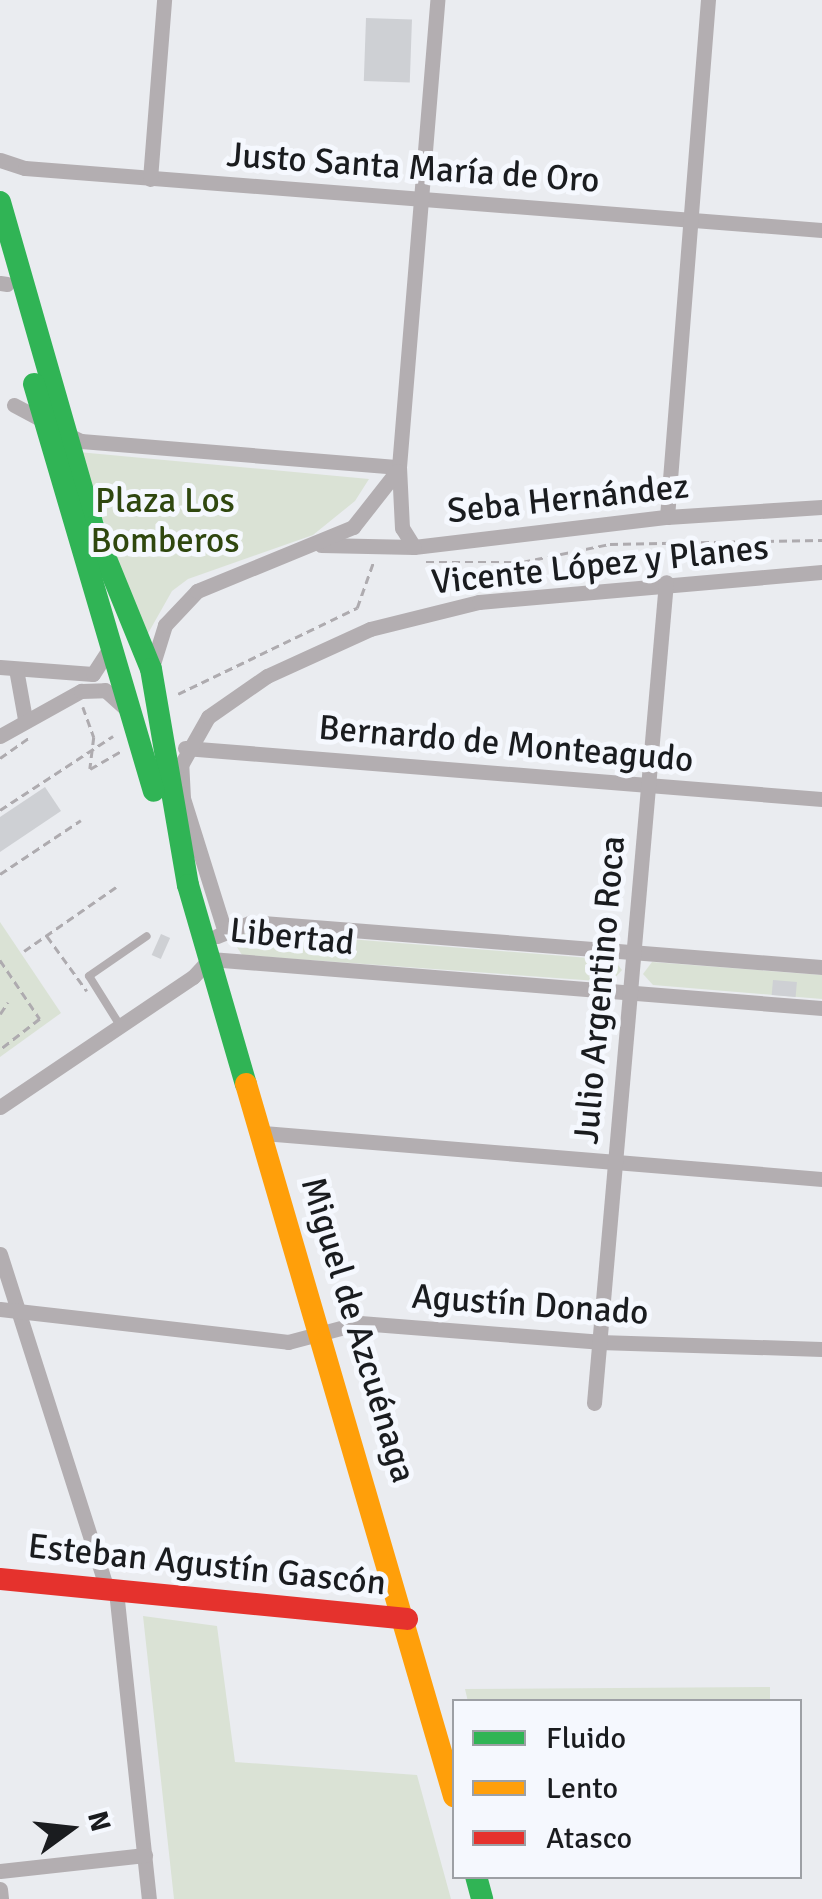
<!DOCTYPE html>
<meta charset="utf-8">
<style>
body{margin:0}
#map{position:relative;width:822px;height:1899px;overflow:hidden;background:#eaecf0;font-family:Signika,sans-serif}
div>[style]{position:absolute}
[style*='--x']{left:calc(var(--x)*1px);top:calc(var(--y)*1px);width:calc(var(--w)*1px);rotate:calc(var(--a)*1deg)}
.green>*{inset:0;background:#dae2d5}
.building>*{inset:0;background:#ced0d4;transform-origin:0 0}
.path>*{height:2.5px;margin-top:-1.25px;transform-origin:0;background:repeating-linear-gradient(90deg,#aeabaf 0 8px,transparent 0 13px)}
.lane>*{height:8px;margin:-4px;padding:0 4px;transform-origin:4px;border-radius:4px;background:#b3aeb1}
.street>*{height:15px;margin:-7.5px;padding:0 7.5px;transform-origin:7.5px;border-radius:7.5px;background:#b3aeb1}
.fast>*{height:22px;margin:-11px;padding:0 11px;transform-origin:11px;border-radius:11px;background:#30b455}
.slow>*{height:22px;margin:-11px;padding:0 11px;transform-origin:11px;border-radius:11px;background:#ff9f0a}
.jam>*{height:22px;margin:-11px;padding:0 11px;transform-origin:11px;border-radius:11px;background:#e5322d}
span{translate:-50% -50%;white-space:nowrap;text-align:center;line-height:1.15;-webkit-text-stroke:10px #f5f8fe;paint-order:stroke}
.street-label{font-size:35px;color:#1a1c1f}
.park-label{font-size:35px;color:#2f470e}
.legend{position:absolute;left:452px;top:1699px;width:350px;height:180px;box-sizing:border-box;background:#f5f8fe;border:2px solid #9da0a5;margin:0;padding:12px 18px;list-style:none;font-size:30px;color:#1a1c1f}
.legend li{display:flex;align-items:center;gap:20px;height:50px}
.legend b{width:50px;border:2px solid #9da0a5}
.north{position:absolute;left:20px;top:1779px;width:100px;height:100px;-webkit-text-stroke:8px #f5f8fe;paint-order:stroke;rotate:75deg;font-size:28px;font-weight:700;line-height:40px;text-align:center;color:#1a1c1f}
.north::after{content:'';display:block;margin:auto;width:35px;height:45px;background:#1a1c1f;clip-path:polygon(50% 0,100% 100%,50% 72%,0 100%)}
</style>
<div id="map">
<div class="green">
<i style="clip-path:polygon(78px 452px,369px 479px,355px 501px,313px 535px,188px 579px,172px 591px,146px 637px)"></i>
<i style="clip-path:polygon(0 922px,61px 1013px,0 1057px)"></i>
<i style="clip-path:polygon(249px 931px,614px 960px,622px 970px,611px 982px,242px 955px,231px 938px)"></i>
<i style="clip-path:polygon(652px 962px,822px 975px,822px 999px,653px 985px,643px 974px)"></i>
<i style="clip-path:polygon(143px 1616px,217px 1626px,235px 1762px,417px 1775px,451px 1899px,174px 1899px)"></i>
<i style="clip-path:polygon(770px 1687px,770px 1702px,468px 1702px,465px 1689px)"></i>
</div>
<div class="building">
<i style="left:366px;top:18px;width:46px;height:63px;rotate:2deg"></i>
<i style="clip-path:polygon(45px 787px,61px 811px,0 852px,0 817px)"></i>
<i style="left:161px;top:934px;width:10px;height:23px;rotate:24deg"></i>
<i style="left:773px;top:980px;width:24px;height:15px;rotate:5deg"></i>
</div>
<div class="path">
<i style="--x:426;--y:562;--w:96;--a:0"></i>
<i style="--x:522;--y:562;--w:90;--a:-11.6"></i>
<i style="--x:610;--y:544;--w:212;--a:-1.1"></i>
<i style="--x:178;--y:694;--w:199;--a:-25.7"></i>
<i style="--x:357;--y:608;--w:48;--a:-70.4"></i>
<i style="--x:83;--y:707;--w:32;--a:70"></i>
<i style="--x:94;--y:737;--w:32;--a:97"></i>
<i style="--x:90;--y:769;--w:36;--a:-30"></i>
<i style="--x:0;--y:758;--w:35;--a:-35"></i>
<i style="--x:0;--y:810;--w:135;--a:-33.2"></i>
<i style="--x:0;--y:874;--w:97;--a:-33.7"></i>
<i style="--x:47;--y:936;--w:68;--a:54"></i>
<i style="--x:24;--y:951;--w:112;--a:-34.8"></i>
<i style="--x:0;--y:960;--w:71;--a:55.9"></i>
<i style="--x:40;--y:1019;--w:51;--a:142.2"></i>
<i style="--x:0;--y:1014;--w:14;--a:-56"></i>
</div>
<div class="lane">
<i style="--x:121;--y:1027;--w:60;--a:-122.1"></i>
<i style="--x:89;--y:976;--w:70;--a:-34.6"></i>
</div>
<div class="street">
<i style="--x:0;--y:160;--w:26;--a:18"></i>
<i style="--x:25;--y:168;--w:799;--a:4.45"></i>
<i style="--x:150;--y:179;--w:180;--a:-85.5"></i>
<i style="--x:0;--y:283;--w:7;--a:8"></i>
<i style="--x:14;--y:405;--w:36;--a:28"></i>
<i style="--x:66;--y:434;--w:17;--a:25"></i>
<i style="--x:81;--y:441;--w:319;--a:4.7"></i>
<i style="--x:667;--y:517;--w:519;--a:-85.47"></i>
<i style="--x:321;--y:545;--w:93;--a:1.2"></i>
<i style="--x:414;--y:547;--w:255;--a:-6.8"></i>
<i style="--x:667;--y:517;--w:155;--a:-3.7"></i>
<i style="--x:414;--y:547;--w:22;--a:-122"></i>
<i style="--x:402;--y:528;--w:61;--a:-92.8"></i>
<i style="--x:399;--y:467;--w:469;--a:-85.3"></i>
<i style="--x:0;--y:667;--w:93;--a:4.3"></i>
<i style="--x:93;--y:674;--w:31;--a:-57"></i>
<i style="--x:152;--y:667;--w:44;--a:-72.8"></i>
<i style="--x:165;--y:625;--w:47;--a:-46.7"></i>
<i style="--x:197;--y:591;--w:169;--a:-22.3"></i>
<i style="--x:353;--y:527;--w:71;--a:-51.8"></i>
<i style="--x:16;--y:669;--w:51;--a:79.8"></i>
<i style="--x:0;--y:736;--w:93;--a:-29.1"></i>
<i style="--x:81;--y:691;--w:24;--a:-2"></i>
<i style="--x:105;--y:690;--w:28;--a:42"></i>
<i style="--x:185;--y:748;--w:639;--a:4.58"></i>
<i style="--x:224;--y:929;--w:137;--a:-107.4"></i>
<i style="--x:183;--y:798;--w:33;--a:-93"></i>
<i style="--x:181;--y:765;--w:55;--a:-60.6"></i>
<i style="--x:208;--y:717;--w:72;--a:-34.8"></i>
<i style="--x:267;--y:676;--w:113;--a:-24.5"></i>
<i style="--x:370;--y:629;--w:112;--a:-13.9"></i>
<i style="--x:479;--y:602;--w:344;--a:-5"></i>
<i style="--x:217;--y:936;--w:37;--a:-22"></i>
<i style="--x:251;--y:922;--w:573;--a:4.51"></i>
<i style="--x:210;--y:959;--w:614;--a:4.58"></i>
<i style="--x:0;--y:1107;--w:233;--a:-34"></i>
<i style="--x:193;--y:977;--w:25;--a:-47"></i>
<i style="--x:263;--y:1133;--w:561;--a:4.7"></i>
<i style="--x:0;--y:1254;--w:353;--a:72.3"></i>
<i style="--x:0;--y:1309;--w:290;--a:6.5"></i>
<i style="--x:288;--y:1342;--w:74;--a:-14.8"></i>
<i style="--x:360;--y:1323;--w:240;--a:4.5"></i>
<i style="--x:599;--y:1342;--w:223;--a:1.8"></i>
<i style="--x:594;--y:1403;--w:824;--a:-84.99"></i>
<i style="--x:116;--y:1591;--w:310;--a:83.9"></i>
<i style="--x:0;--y:1871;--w:146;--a:-6.3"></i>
<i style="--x:0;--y:1889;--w:10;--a:84"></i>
</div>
<div class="fast">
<i style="--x:0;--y:202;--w:338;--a:74"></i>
<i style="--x:93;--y:527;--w:153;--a:67.8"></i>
<i style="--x:151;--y:669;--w:219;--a:80.3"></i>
<i style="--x:188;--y:885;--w:207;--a:73.8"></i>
<i style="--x:34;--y:384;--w:424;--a:73.6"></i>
<i style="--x:476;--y:1876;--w:24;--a:75"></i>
</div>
<div class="slow">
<i style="--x:246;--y:1084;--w:742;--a:73.72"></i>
</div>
<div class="jam">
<i style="--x:0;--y:1579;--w:409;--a:5.6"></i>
</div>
<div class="street-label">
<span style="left:413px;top:168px;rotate:4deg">Justo Santa María de Oro</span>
<span style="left:568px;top:499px;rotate:-6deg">Seba Hernández</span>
<span style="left:600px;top:565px;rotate:-6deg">Vicente López y Planes</span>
<span style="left:506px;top:744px;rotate:5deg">Bernardo de Monteagudo</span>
<span style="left:292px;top:937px;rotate:6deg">Libertad</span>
<span style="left:600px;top:990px;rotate:-85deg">Julio Argentino Roca</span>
<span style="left:530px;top:1305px;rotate:4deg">Agustín Donado</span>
<span style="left:358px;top:1330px;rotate:73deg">Miguel de Azcuénaga</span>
<span style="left:207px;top:1565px;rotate:6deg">Esteban Agustín Gascón</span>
</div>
<div class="park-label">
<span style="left:165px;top:521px">Plaza Los<br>Bomberos</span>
</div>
<ul class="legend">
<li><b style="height:12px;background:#30b455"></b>Fluido</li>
<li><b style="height:12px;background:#ff9f0a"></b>Lento</li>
<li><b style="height:12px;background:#e5322d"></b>Atasco</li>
</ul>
<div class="north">N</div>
</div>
